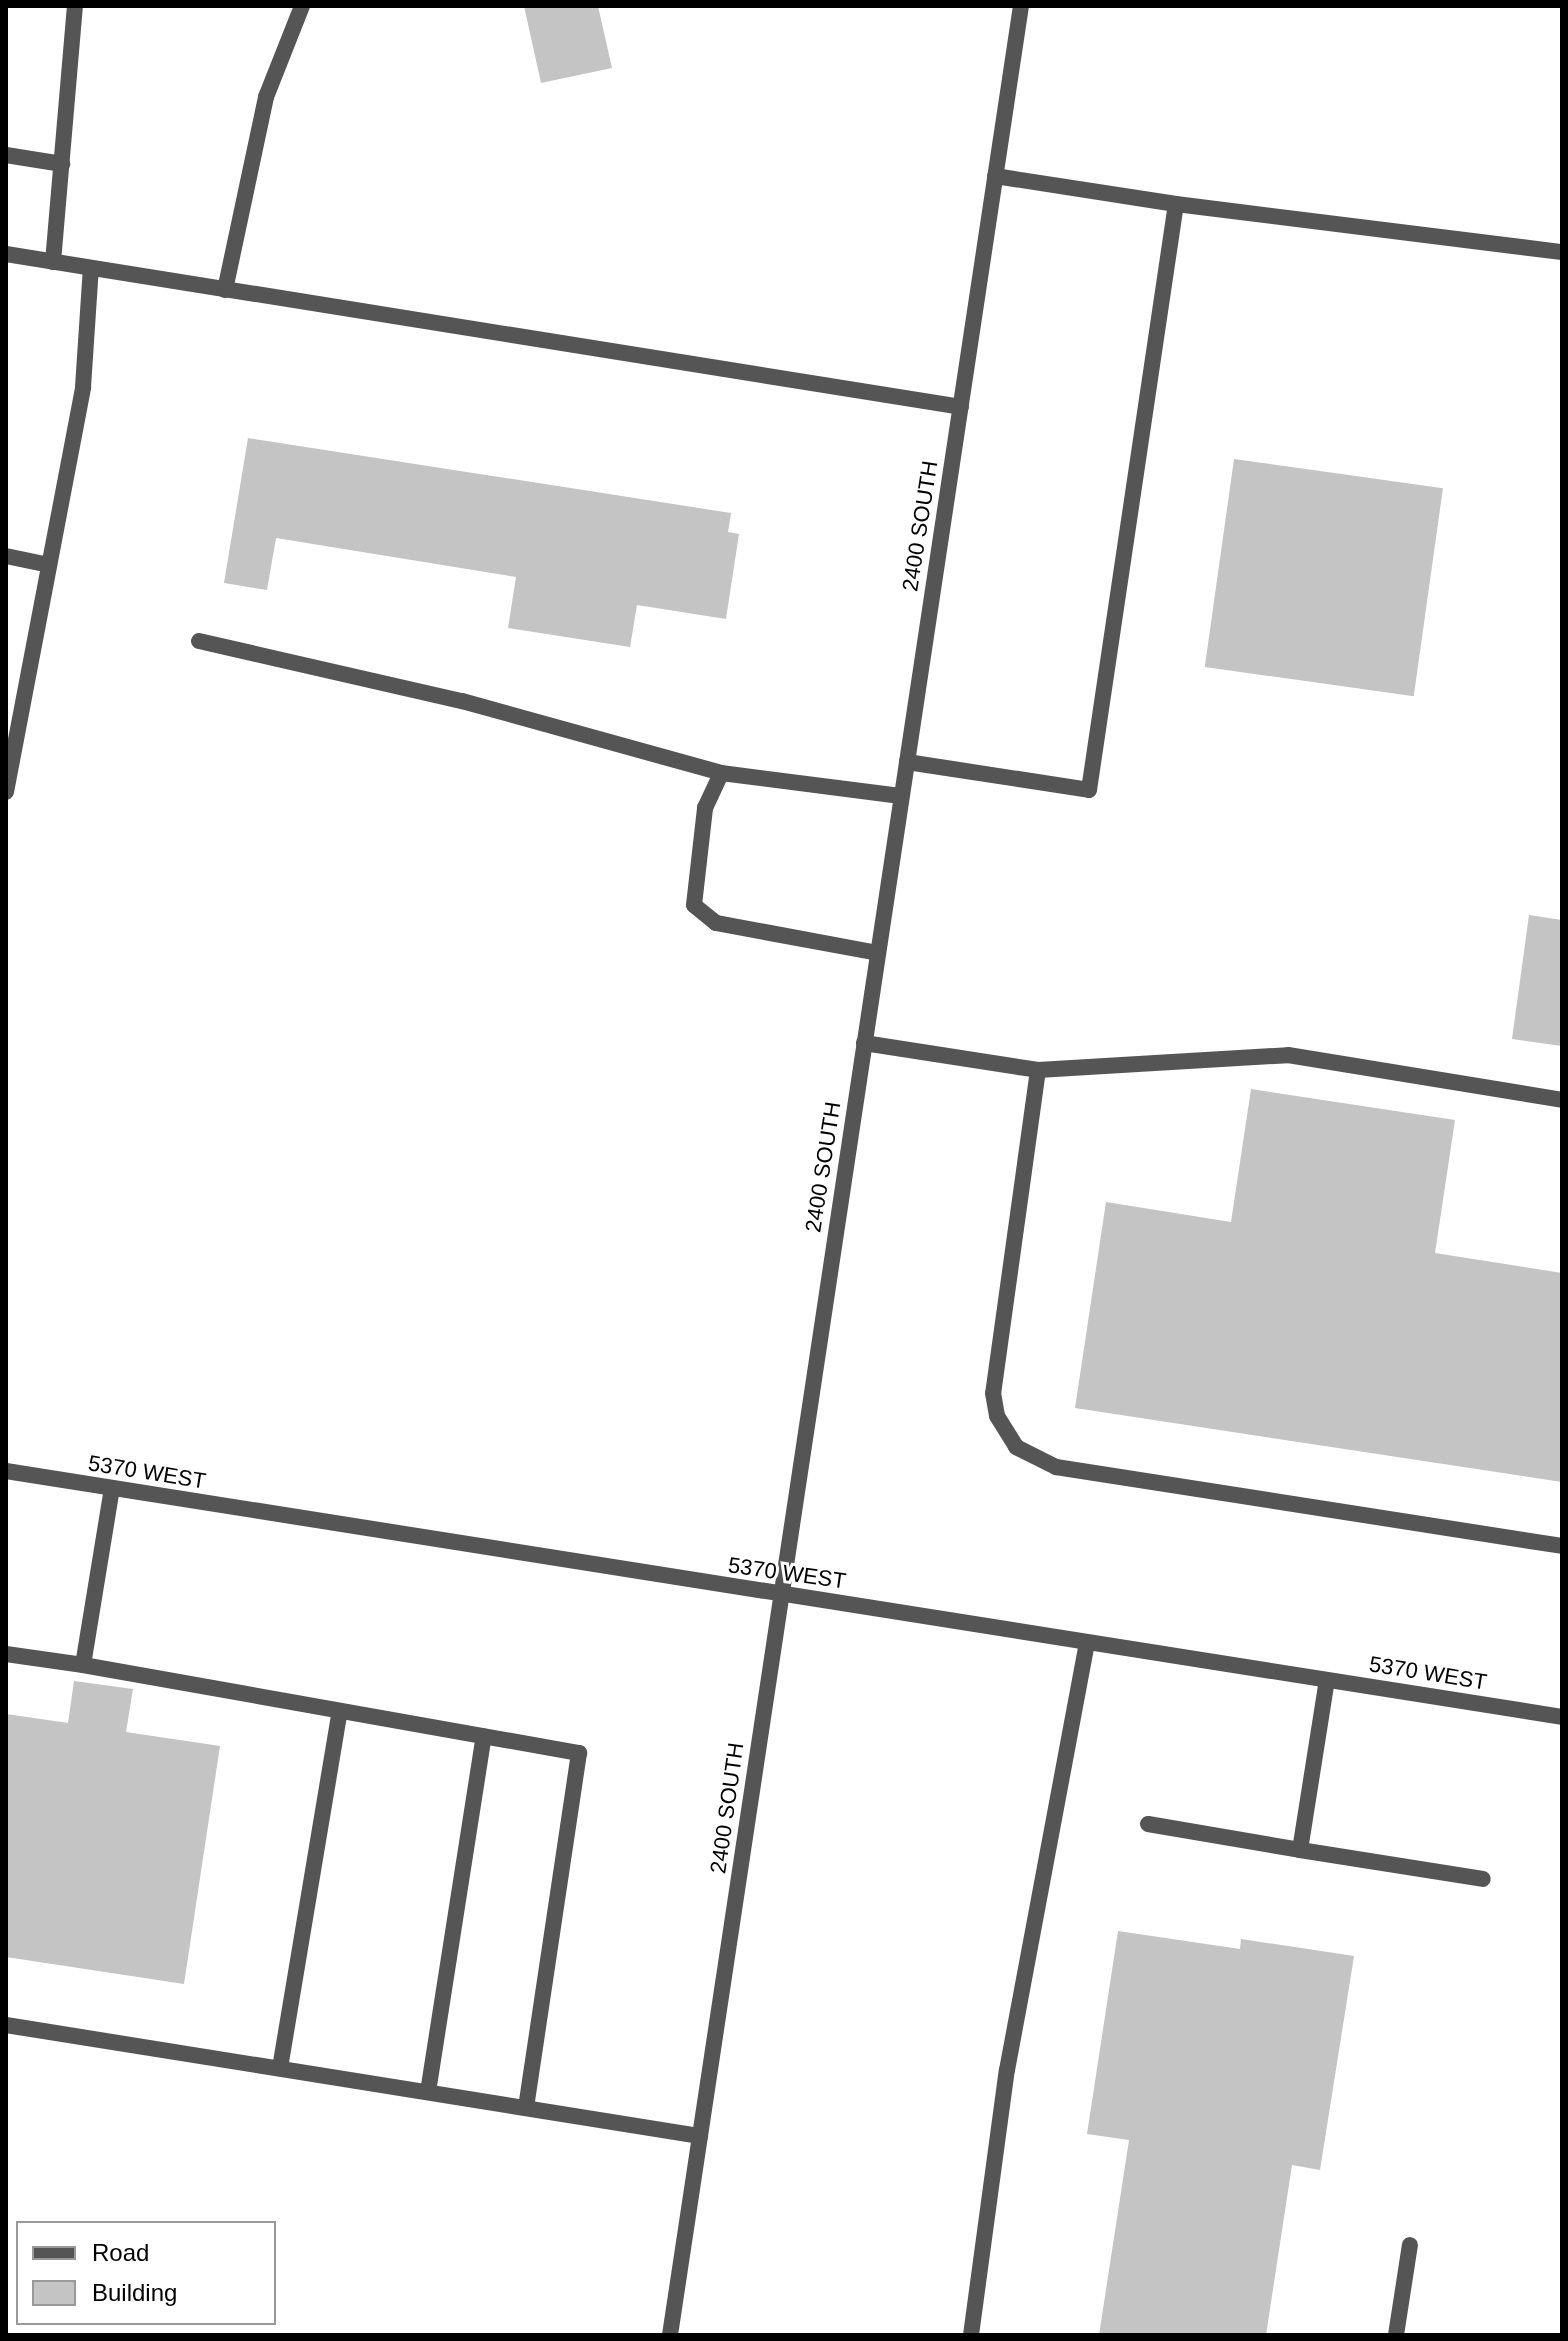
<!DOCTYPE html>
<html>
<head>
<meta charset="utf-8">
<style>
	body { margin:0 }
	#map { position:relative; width:1568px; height:2341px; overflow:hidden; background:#fff; font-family:Arial,sans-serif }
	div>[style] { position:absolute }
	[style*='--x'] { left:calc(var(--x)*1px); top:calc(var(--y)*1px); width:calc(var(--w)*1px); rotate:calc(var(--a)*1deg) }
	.building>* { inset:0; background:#c4c4c4; transform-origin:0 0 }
	.service>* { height:16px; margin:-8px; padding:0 8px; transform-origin:8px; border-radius:8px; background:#555 }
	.tertiary>* { height:16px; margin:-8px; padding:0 8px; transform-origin:8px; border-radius:8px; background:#555 }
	span { translate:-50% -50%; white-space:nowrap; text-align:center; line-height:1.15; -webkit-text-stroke:6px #fff; paint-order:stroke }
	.street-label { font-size:22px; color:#000 }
	.frame { position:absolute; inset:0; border:8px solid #000; pointer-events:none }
	.legend { position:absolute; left:16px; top:2221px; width:260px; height:104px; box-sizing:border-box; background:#fff; border:2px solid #999; margin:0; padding:10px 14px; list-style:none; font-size:24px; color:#000 }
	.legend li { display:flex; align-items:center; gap:16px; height:40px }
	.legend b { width:40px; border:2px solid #999 }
</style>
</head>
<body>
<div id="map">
	<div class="building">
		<div style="clip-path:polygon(524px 6px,598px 6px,612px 68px,541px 83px)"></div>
		<div style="clip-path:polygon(248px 438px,731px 513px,728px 532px,739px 534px,726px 619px,637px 605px,630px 647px,508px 628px,516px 577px,276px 538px,267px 590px,224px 583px)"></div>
		<div style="left:1234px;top:459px;width:211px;height:210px;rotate:8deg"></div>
		<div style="clip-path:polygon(1529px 915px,1562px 920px,1562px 1046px,1512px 1039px)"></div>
		<div style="clip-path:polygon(1251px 1089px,1455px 1120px,1435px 1253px,1562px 1273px,1562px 1482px,1075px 1408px,1106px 1202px,1231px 1222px)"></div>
		<div style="clip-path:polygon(74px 1681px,133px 1689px,126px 1732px,220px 1746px,184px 1984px,6px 1957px,6px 1714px,68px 1723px)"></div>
		<div style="clip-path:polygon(1118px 1931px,1240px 1949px,1241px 1939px,1354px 1956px,1320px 2170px,1292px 2165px,1266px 2335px,1099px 2335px,1129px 2140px,1087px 2134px)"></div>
	</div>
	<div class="service">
		<div style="--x:6;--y:155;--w:57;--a:9.1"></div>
		<div style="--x:1176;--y:204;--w:389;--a:7.1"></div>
		<div style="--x:6;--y:254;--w:967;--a:9.1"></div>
		<div style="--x:53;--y:262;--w:257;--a:-85.1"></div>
		<div style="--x:225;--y:290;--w:197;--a:-78"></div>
		<div style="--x:266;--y:97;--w:98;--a:-68.4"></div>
		<div style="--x:6;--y:556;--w:44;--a:11.8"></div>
		<div style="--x:199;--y:641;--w:270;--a:12.9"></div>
		<div style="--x:462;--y:701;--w:269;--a:15.5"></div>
		<div style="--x:907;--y:762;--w:184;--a:8.7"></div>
		<div style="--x:1089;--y:790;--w:592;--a:-81.56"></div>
		<div style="--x:1176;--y:204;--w:183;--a:-171.2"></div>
		<div style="--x:6;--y:792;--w:412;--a:-79.2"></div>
		<div style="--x:83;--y:387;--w:119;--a:-86.2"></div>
		<div style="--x:878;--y:953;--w:165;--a:-169.5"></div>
		<div style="--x:716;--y:923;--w:28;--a:-141"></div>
		<div style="--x:694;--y:905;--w:98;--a:-83.5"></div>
		<div style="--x:705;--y:808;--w:38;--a:-65"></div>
		<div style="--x:721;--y:773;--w:181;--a:7.3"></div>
		<div style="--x:864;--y:1043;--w:176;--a:8.8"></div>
		<div style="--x:1038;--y:1070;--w:326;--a:97.9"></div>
		<div style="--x:993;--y:1393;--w:23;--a:80"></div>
		<div style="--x:997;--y:1416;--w:36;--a:58"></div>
		<div style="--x:1016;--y:1447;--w:45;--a:26.6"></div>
		<div style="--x:1056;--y:1467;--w:512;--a:8.87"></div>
		<div style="--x:1038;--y:1070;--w:250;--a:-3.4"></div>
		<div style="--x:1288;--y:1055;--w:278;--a:9.3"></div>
		<div style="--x:112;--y:1488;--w:179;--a:99.3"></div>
		<div style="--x:83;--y:1665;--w:504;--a:10.06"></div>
		<div style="--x:579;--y:1753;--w:359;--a:98.5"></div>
		<div style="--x:6;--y:1654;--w:78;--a:8.1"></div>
		<div style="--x:1148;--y:1824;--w:154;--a:9.7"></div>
		<div style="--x:1300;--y:1850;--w:172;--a:-81"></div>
		<div style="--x:1300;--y:1850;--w:185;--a:9"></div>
		<div style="--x:6;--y:2025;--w:703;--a:9.09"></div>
		<div style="--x:280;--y:2068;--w:362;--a:-80.5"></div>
		<div style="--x:428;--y:2092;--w:360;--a:-81.1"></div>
		<div style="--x:971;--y:2335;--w:267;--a:-82.3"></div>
		<div style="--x:1007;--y:2070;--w:435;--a:-79.4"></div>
		<div style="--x:1396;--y:2335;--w:91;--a:-81.2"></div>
	</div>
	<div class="tertiary">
		<div style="--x:6;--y:1471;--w:1575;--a:8.98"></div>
		<div style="--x:670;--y:2335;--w:2355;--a:-81.43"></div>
	</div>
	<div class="street-label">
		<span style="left:920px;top:526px;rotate:-81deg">2400 SOUTH</span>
		<span style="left:823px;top:1167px;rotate:-81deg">2400 SOUTH</span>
		<span style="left:147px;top:1472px;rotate:9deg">5370 WEST</span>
		<span style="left:787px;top:1573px;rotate:8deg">5370 WEST</span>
		<span style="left:1428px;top:1673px;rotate:9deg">5370 WEST</span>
		<span style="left:727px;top:1808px;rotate:-82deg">2400 SOUTH</span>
	</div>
	<div class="frame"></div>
	<ul class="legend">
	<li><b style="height:10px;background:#555"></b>Road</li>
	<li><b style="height:22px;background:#c4c4c4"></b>Building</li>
	</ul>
</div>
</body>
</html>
